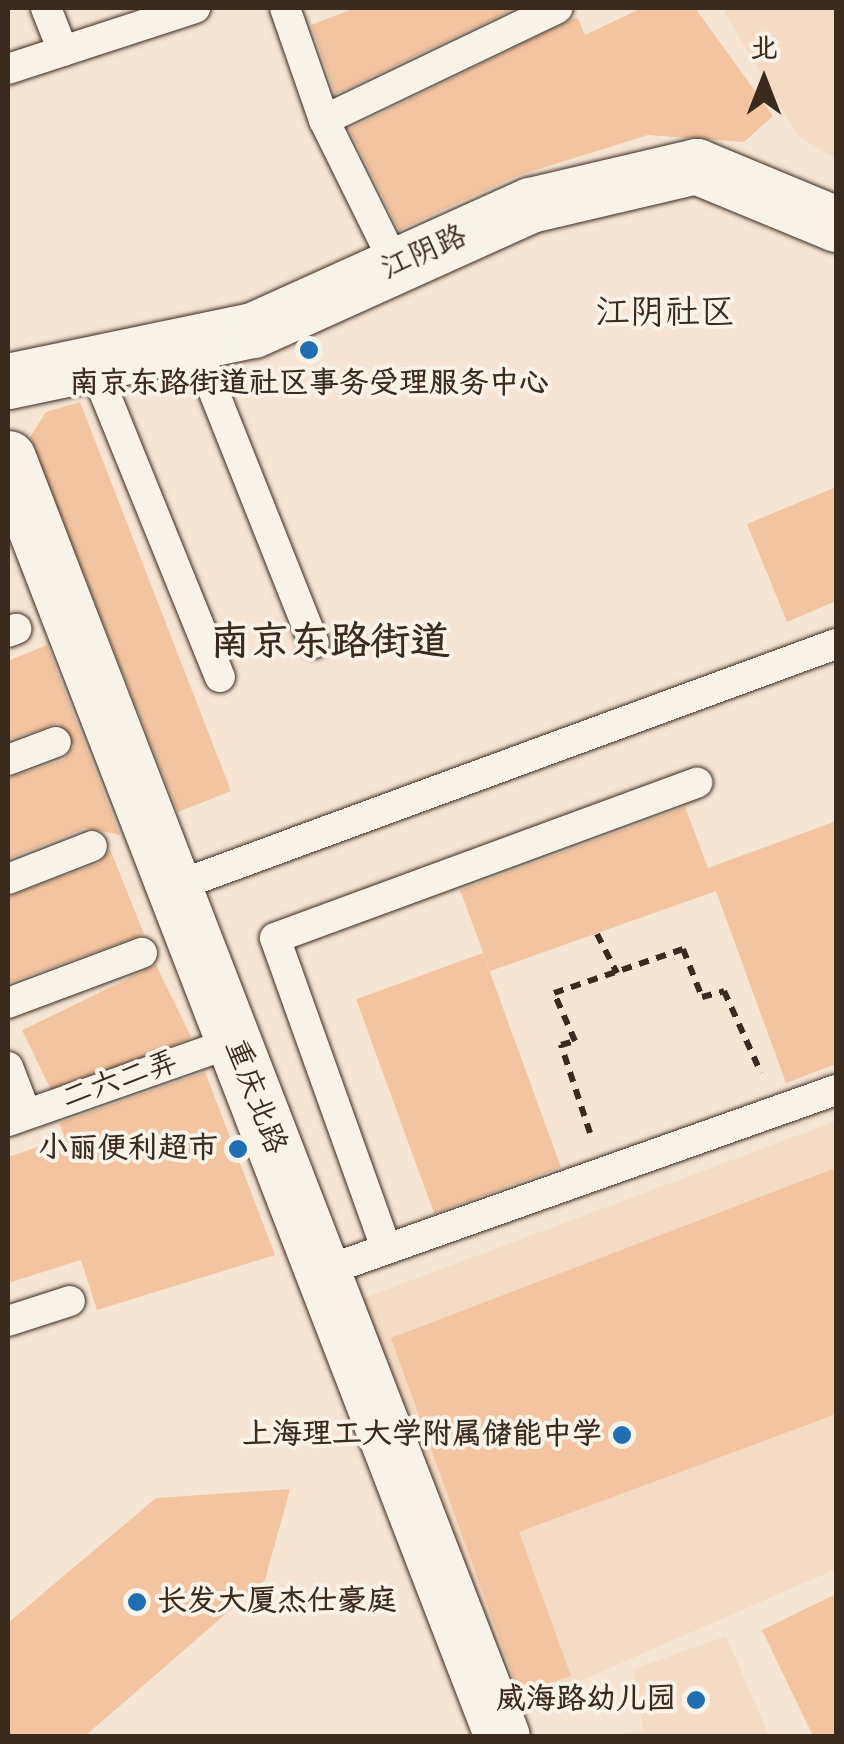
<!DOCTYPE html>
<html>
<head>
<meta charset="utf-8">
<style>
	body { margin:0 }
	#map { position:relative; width:844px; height:1744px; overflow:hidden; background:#f6e5d3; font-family:Mynerve,"LXGW WenKai TC",sans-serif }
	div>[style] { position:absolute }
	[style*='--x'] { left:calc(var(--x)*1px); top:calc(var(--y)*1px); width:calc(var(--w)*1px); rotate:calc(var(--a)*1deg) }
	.built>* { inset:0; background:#f5dbc4 }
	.building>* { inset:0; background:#f2c4a1; transform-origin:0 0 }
	.path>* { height:6px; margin-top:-3px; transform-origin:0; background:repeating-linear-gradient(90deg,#3b2a1e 0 10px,transparent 0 18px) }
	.roads { filter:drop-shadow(0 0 2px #3b2a1e) drop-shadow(0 0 2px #3b2a1e) }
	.lane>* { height:30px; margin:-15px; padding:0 15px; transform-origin:15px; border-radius:15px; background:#f7f3e8 }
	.street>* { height:55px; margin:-27.5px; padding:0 27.5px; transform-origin:27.5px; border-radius:27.5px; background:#f7f3e8 }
	.dots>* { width:28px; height:28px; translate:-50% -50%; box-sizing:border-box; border:5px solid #f7f3e8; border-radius:50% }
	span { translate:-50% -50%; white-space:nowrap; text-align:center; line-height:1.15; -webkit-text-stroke:8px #f7f3e8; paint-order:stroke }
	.street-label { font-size:30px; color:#3b2a1e }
	.poi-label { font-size:30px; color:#3b2a1e; font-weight:700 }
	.right { translate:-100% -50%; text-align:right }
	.left { translate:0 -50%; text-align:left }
	.quarter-label { font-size:35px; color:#3b2a1e }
	.district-label { font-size:40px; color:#3b2a1e; font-weight:700 }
	.frame { position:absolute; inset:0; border:10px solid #3b2a1e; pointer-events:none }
	.north { position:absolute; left:714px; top:30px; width:100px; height:100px; -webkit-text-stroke:8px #f7f3e8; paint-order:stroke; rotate:0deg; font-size:28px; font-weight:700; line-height:40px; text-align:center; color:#3b2a1e }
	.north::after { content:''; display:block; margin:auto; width:35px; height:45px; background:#3b2a1e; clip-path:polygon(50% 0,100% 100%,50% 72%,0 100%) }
</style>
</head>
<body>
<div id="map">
	<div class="built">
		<div style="clip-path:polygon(722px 8px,836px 8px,836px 159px,798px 136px)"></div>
		<div style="clip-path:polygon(836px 1121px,836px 1569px,516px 1709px,353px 1302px)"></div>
		<div style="clip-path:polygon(726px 1636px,769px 1736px,613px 1736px,643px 1730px,633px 1669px)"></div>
	</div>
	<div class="building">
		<div style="clip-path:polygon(355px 8px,516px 8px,335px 94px,311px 25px)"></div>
		<div style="clip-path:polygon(642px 8px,695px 8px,773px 116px,744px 142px,648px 135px,517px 176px,399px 230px,349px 129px,577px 17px,585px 35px)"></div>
		<div style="clip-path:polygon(80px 402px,231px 791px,178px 812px,30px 437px,46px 412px)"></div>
		<div style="clip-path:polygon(836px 487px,836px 601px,787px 622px,747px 524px)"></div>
		<div style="clip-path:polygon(47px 645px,120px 835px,86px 828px,8px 859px,8px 778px,63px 760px,74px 746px,58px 723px,8px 740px,8px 661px)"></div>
		<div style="clip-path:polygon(685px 807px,708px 868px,836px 821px,836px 1064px,786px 1083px,716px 891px,490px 971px,460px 890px)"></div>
		<div style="clip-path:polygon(110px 849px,144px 934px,8px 983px,8px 897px,99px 863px)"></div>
		<div style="left:483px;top:953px;width:228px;height:135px;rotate:70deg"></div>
		<div style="left:156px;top:965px;width:80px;height:149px;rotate:64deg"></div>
		<div style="clip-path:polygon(205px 1072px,275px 1255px,97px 1310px,81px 1260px,8px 1283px,8px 1157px,65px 1138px,59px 1123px)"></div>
		<div style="clip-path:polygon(836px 1168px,836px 1414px,519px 1532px,571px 1676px,519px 1693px,391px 1338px)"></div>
		<div style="clip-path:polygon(290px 1489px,265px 1580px,85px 1736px,8px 1736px,8px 1623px,156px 1498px)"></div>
		<div style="clip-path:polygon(836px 1594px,836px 1736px,813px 1736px,762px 1630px)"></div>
	</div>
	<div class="path">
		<div style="--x:597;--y:934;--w:44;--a:62.9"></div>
		<div style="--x:590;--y:1133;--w:93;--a:-108.2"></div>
		<div style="--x:561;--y:1045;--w:15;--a:-16"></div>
		<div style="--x:575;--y:1041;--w:52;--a:-113.6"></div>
		<div style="--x:554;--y:993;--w:136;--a:-18.8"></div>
		<div style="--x:683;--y:949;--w:52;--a:68.4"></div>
		<div style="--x:702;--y:997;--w:23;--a:-15"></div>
		<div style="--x:724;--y:991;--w:90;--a:65.7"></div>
	</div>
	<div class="roads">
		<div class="lane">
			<div style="--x:285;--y:8;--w:119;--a:70.8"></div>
			<div style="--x:324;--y:120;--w:163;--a:63.7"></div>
			<div style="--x:63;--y:51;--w:139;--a:-18"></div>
			<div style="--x:8;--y:69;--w:58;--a:-18.1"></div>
			<div style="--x:63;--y:51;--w:46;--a:-111.6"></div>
			<div style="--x:324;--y:120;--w:259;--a:-25.6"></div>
			<div style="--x:194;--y:342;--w:324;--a:68.3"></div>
			<div style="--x:92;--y:362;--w:340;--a:67.9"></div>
			<div style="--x:8;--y:632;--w:9;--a:-21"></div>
			<div style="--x:8;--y:760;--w:51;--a:-20.6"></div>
			<div style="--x:8;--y:879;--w:90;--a:-21.4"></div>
			<div style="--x:174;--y:887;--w:705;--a:-20.16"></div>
			<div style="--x:8;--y:1003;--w:143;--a:-20.5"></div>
			<div style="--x:8;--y:1067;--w:50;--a:69"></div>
			<div style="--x:8;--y:1121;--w:238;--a:-19.3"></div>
			<div style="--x:386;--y:1248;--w:329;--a:-109.7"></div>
			<div style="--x:275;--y:938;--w:450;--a:-20.2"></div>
			<div style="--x:322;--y:1272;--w:545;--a:-19.5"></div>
			<div style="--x:8;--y:1321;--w:65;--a:-17.9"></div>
		</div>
		<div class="street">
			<div style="--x:8;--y:381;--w:250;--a:-11.8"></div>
			<div style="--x:253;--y:330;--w:304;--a:-24.3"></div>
			<div style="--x:530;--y:205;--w:171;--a:-13.2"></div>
			<div style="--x:696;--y:166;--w:152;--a:22.5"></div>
			<div style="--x:8;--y:458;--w:1370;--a:68.87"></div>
		</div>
	</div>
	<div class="dots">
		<div style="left:309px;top:350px;background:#1f6fb2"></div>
		<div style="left:238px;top:1149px;background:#1f6fb2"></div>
		<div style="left:622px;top:1435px;background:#1f6fb2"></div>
		<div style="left:137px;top:1602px;background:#1f6fb2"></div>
		<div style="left:696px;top:1700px;background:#1f6fb2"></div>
	</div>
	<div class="street-label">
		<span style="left:424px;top:253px;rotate:-24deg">江阴路</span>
		<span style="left:120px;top:1081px;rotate:-19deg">二六二弄</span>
		<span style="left:255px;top:1097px;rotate:69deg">重庆北路</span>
	</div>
	<div class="poi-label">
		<span style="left:309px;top:384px">南京东路街道社区事务受理服务中心</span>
		<span class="right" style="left:218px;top:1149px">小丽便利超市</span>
		<span class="right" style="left:602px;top:1435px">上海理工大学附属储能中学</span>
		<span class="left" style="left:157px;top:1602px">长发大厦杰仕豪庭</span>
		<span class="right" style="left:676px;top:1700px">威海路幼儿园</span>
	</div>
	<div class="quarter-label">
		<span style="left:665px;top:313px">江阴社区</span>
	</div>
	<div class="district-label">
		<span style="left:330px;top:643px">南京东路街道</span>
	</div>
	<div class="frame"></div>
	<div class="north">北</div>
</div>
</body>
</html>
